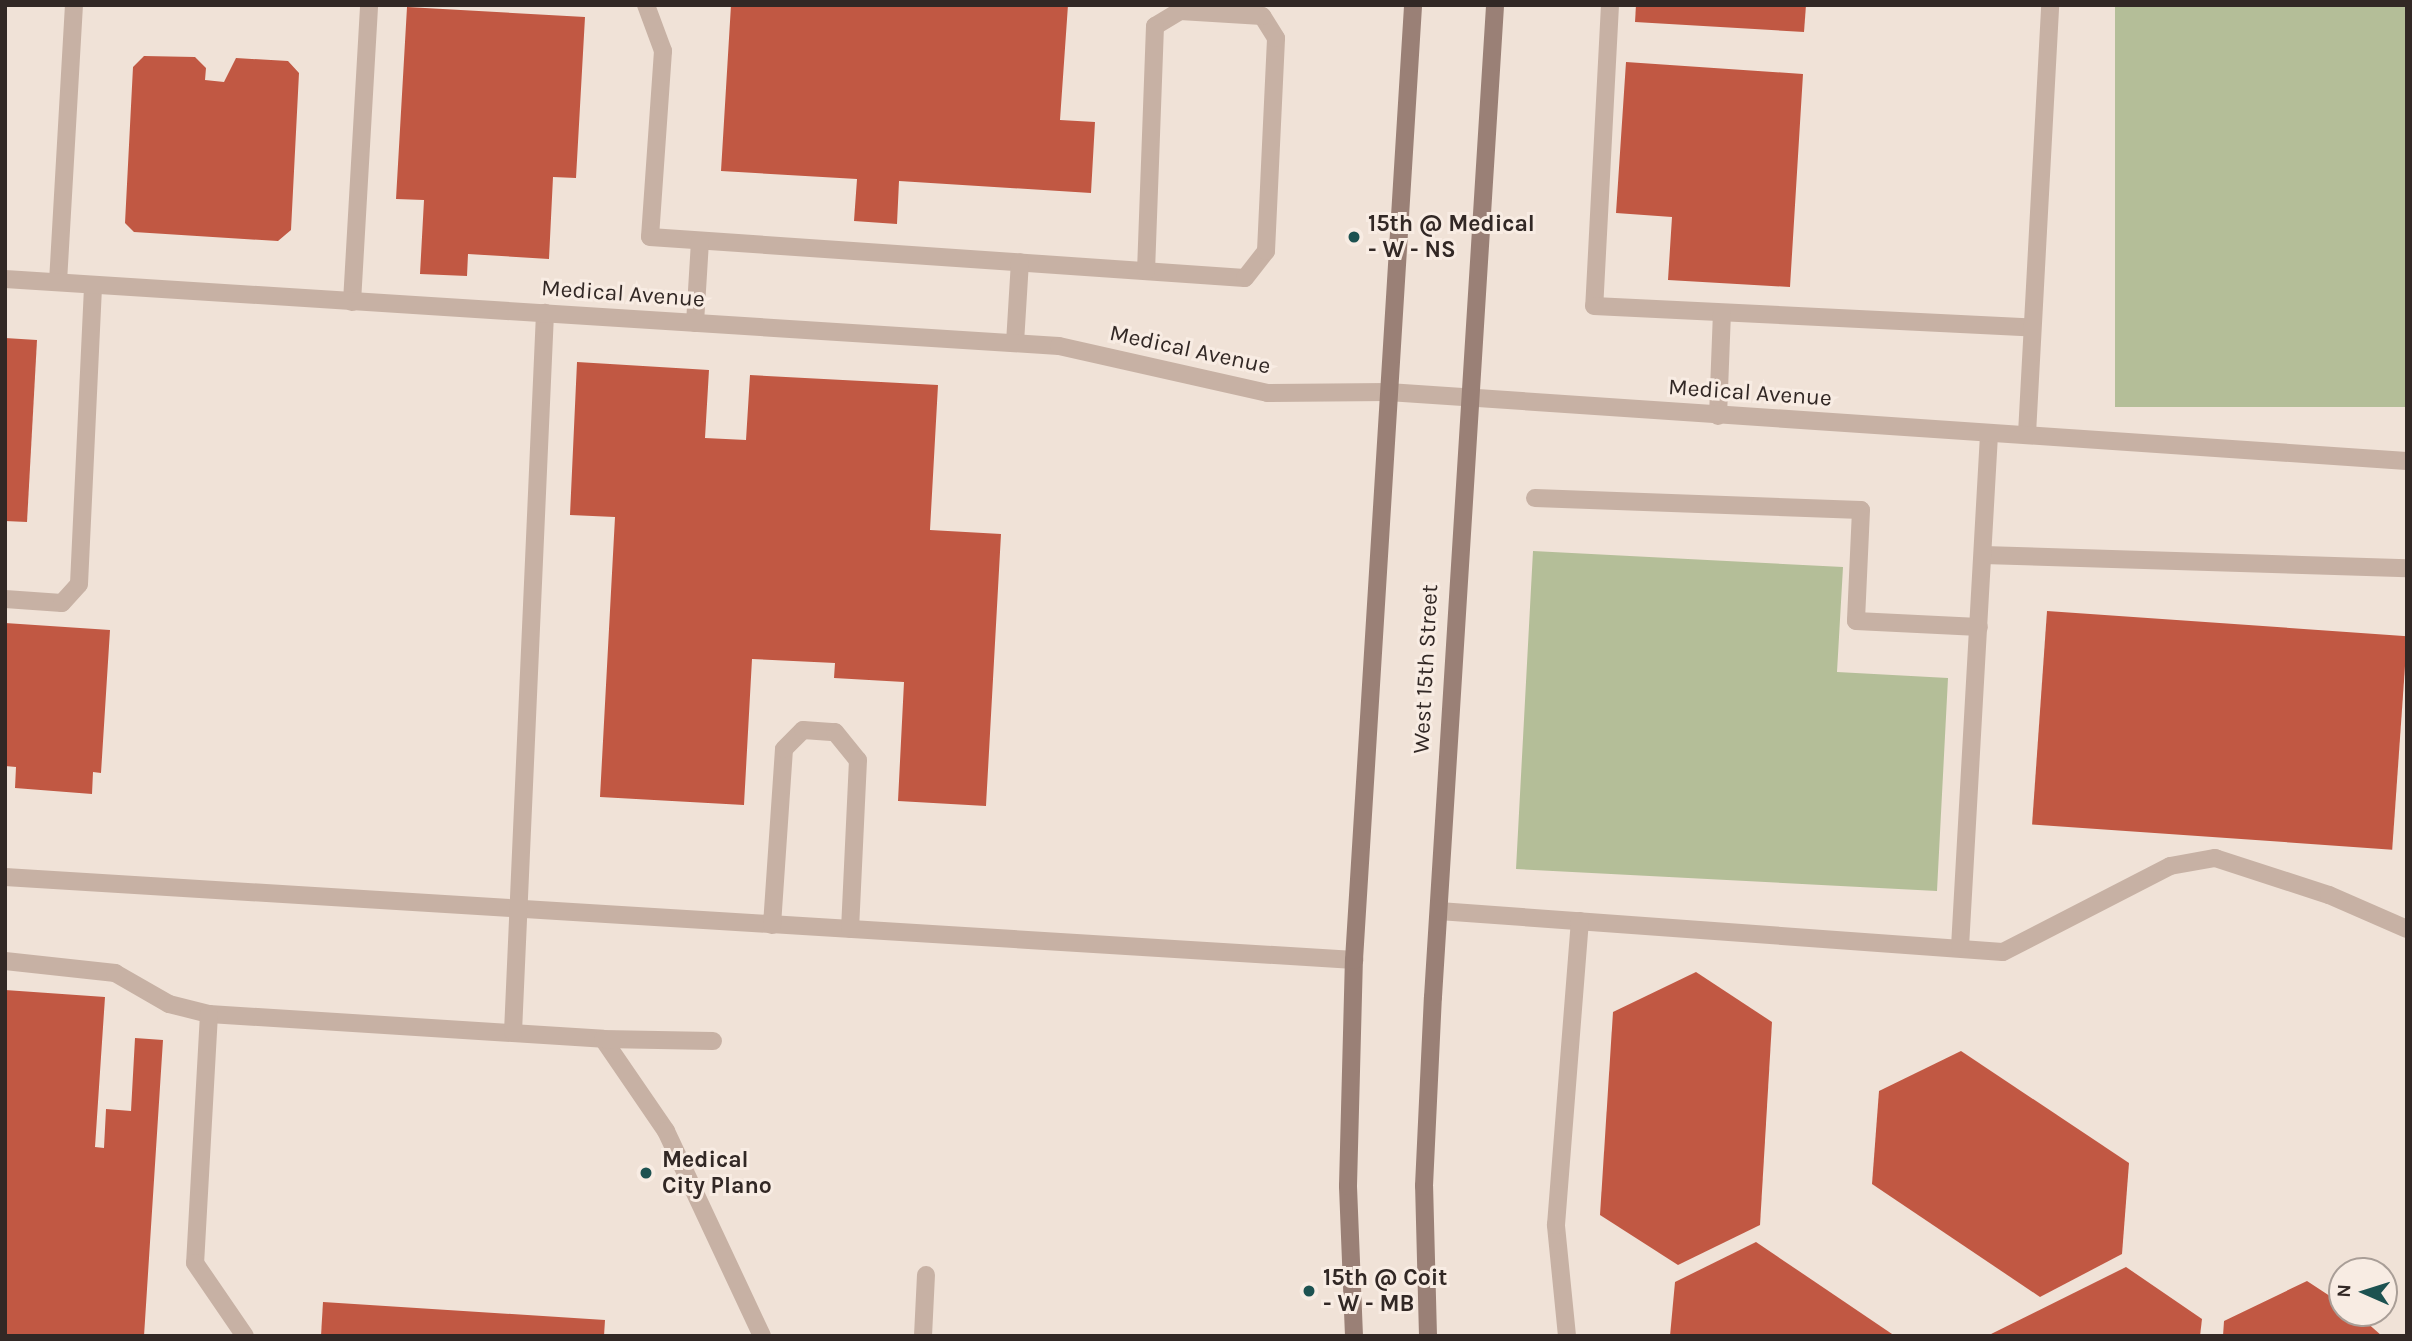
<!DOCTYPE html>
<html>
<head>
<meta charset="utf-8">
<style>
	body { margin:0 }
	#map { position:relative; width:2412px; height:1341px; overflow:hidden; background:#f0e2d7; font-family:Karla,sans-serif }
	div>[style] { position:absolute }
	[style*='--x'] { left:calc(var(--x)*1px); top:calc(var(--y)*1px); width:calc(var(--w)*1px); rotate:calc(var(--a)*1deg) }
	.green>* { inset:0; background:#b4be98; transform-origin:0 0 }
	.building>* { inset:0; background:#c15843; transform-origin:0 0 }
	.service>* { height:18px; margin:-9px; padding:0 9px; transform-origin:9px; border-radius:9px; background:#c7b1a4 }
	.minor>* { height:18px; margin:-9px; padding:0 9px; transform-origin:9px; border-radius:9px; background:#c7b1a4 }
	.secondary>* { height:18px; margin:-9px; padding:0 9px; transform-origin:9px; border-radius:9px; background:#9a8076 }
	.dots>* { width:19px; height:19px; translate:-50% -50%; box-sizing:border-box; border:4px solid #f8ece3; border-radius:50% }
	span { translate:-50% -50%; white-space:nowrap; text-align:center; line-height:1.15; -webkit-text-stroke:6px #f8ece3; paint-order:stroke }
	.poi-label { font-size:23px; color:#322825; font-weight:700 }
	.left { translate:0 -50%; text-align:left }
	.street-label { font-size:23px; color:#322825 }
	.frame { position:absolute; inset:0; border:7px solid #322825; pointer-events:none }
	.north { position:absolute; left:2328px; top:1257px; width:70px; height:70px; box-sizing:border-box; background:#f8ece3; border:2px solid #a99e97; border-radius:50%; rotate:273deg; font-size:19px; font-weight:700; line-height:28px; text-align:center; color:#322825 }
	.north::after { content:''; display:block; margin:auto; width:24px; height:32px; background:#1d5251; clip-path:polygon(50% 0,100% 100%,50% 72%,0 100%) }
</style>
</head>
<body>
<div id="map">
	<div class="green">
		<div style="left:2115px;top:5px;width:292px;height:402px"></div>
		<div style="clip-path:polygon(1533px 551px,1843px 567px,1837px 672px,1948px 678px,1937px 891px,1516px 869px)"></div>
	</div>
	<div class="building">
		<div style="clip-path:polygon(731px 5px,1068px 5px,1060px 120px,1095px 122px,1091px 193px,899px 181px,897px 224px,854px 221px,857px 179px,721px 171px)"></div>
		<div style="clip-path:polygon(1636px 5px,1806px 5px,1804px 32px,1635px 22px)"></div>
		<div style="clip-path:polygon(407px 7px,585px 17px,576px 178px,553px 177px,549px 259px,468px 254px,467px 276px,420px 274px,424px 200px,396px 199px)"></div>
		<div style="clip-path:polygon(144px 56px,195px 57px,206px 68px,205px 80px,224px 82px,236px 58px,288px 61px,299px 73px,291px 230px,278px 241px,134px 232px,125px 223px,133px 67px)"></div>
		<div style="clip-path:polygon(1626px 62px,1803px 74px,1790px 287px,1668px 280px,1672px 217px,1616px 213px)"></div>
		<div style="clip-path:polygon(5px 338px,37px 340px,27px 522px,5px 521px)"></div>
		<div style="clip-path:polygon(577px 362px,709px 370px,705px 438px,746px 440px,750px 375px,938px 385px,930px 530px,1001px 534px,986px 806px,898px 801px,904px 682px,834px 678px,835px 663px,752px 659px,744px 805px,600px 797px,615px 517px,570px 515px)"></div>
		<div style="left:2047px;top:611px;width:361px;height:214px;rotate:4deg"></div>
		<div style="clip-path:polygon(5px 623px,110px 630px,101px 773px,93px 772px,92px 794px,15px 788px,16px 767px,5px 766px)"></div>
		<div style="clip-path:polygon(1696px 972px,1772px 1022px,1760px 1225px,1678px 1265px,1600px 1215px,1613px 1012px)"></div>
		<div style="clip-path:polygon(5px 990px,105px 997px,95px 1147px,104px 1148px,106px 1109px,131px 1111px,135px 1038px,163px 1040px,144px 1336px,5px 1336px)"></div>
		<div style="clip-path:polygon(1961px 1051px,2129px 1163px,2122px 1254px,2040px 1297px,1872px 1184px,1879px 1091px)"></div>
		<div style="clip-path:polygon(1756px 1242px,1895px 1336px,1670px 1336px,1675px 1282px)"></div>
		<div style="clip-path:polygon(2126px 1267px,2202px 1319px,2200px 1336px,1987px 1336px)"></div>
		<div style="clip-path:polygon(2307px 1281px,2342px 1304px,2342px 1313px,2356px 1313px,2382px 1336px,2223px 1336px,2224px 1321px)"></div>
		<div style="clip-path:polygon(323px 1302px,605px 1320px,604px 1336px,321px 1336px)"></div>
	</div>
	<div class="service">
		<div style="--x:646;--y:5;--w:49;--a:69.7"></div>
		<div style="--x:663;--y:51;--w:186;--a:94"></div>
		<div style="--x:650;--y:237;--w:596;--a:3.94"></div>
		<div style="--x:1245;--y:278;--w:34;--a:-52"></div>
		<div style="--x:1266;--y:251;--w:213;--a:-87.3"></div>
		<div style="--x:1276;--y:38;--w:26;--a:-122"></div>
		<div style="--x:1262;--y:16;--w:82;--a:-176.5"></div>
		<div style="--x:1180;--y:11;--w:29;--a:149"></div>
		<div style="--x:1155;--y:26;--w:245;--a:92.1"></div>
		<div style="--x:1610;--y:5;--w:301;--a:93"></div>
		<div style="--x:1594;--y:306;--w:438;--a:2.8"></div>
		<div style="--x:58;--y:282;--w:277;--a:-86.7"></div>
		<div style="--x:352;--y:302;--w:297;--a:-86.7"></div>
		<div style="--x:695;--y:323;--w:82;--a:-86.5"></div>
		<div style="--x:1015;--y:343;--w:81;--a:-86.5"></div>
		<div style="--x:1718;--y:416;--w:103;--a:-87.8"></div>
		<div style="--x:2027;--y:434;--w:430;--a:-86.9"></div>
		<div style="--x:1535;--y:498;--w:326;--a:2.1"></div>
		<div style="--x:1861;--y:510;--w:111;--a:92.6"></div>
		<div style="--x:1856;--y:621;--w:123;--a:2.8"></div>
		<div style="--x:1983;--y:555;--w:424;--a:1.8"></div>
		<div style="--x:5;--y:599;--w:57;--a:4"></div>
		<div style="--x:62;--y:603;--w:25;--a:-48"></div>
		<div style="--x:79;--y:584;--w:299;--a:-87.3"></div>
		<div style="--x:5;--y:877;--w:1352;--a:3.52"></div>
		<div style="--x:1439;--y:911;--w:565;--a:4.16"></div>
		<div style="--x:2003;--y:952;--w:188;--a:-27.2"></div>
		<div style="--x:2170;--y:866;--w:46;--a:-10.1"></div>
		<div style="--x:2215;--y:858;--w:120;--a:18"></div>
		<div style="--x:2329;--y:895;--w:85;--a:23.6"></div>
		<div style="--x:772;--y:925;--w:176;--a:-86.1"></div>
		<div style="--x:784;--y:749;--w:27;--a:-45"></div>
		<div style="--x:803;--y:730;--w:32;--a:4"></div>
		<div style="--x:835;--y:732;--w:36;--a:51"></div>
		<div style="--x:858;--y:760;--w:169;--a:92.7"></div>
		<div style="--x:1960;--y:947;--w:514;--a:-86.76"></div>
		<div style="--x:5;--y:961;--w:111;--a:6.2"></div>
		<div style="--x:115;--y:973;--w:62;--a:29.9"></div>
		<div style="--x:169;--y:1004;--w:41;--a:14"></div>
		<div style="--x:209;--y:1014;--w:395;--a:3.6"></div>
		<div style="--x:603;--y:1039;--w:112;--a:55.6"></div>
		<div style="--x:666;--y:1131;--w:226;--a:64.9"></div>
		<div style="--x:209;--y:1014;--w:249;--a:93.2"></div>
		<div style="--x:195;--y:1263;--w:88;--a:55.6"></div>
		<div style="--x:513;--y:1032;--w:720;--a:-87.45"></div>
		<div style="--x:603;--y:1039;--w:110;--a:1"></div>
		<div style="--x:923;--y:1336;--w:61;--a:-87.2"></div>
		<div style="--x:1567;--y:1336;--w:112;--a:-95.7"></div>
		<div style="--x:1556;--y:1225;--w:305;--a:-85.5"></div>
	</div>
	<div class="minor">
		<div style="--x:5;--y:279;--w:1056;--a:3.64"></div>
		<div style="--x:1059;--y:346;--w:214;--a:12.7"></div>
		<div style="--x:1268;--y:393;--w:120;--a:-0.5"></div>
		<div style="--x:1388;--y:392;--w:1021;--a:3.87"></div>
	</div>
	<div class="secondary">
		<div style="--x:1354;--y:1336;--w:150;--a:-92.3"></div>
		<div style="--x:1348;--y:1186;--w:226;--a:-88.5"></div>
		<div style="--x:1354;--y:960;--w:957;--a:-86.46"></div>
		<div style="--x:1428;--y:1336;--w:150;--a:-91.5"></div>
		<div style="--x:1424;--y:1186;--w:189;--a:-87.3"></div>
		<div style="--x:1433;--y:997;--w:994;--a:-86.42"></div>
	</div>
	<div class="dots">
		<div style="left:1354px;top:237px;background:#1d5251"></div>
		<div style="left:646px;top:1173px;background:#1d5251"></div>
		<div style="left:1309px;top:1291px;background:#1d5251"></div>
	</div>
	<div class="poi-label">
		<span class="left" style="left:1368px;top:237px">15th @ Medical<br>- W - NS</span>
		<span class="left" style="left:662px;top:1173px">Medical<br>City Plano</span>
		<span class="left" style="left:1323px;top:1291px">15th @ Coit<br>- W - MB</span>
	</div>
	<div class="street-label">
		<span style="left:623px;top:294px;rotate:4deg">Medical Avenue</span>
		<span style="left:1190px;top:350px;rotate:12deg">Medical Avenue</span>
		<span style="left:1750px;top:393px;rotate:4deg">Medical Avenue</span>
		<span style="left:1426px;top:669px;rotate:-87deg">West 15th Street</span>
	</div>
	<div class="frame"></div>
	<div class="north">N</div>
</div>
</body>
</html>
